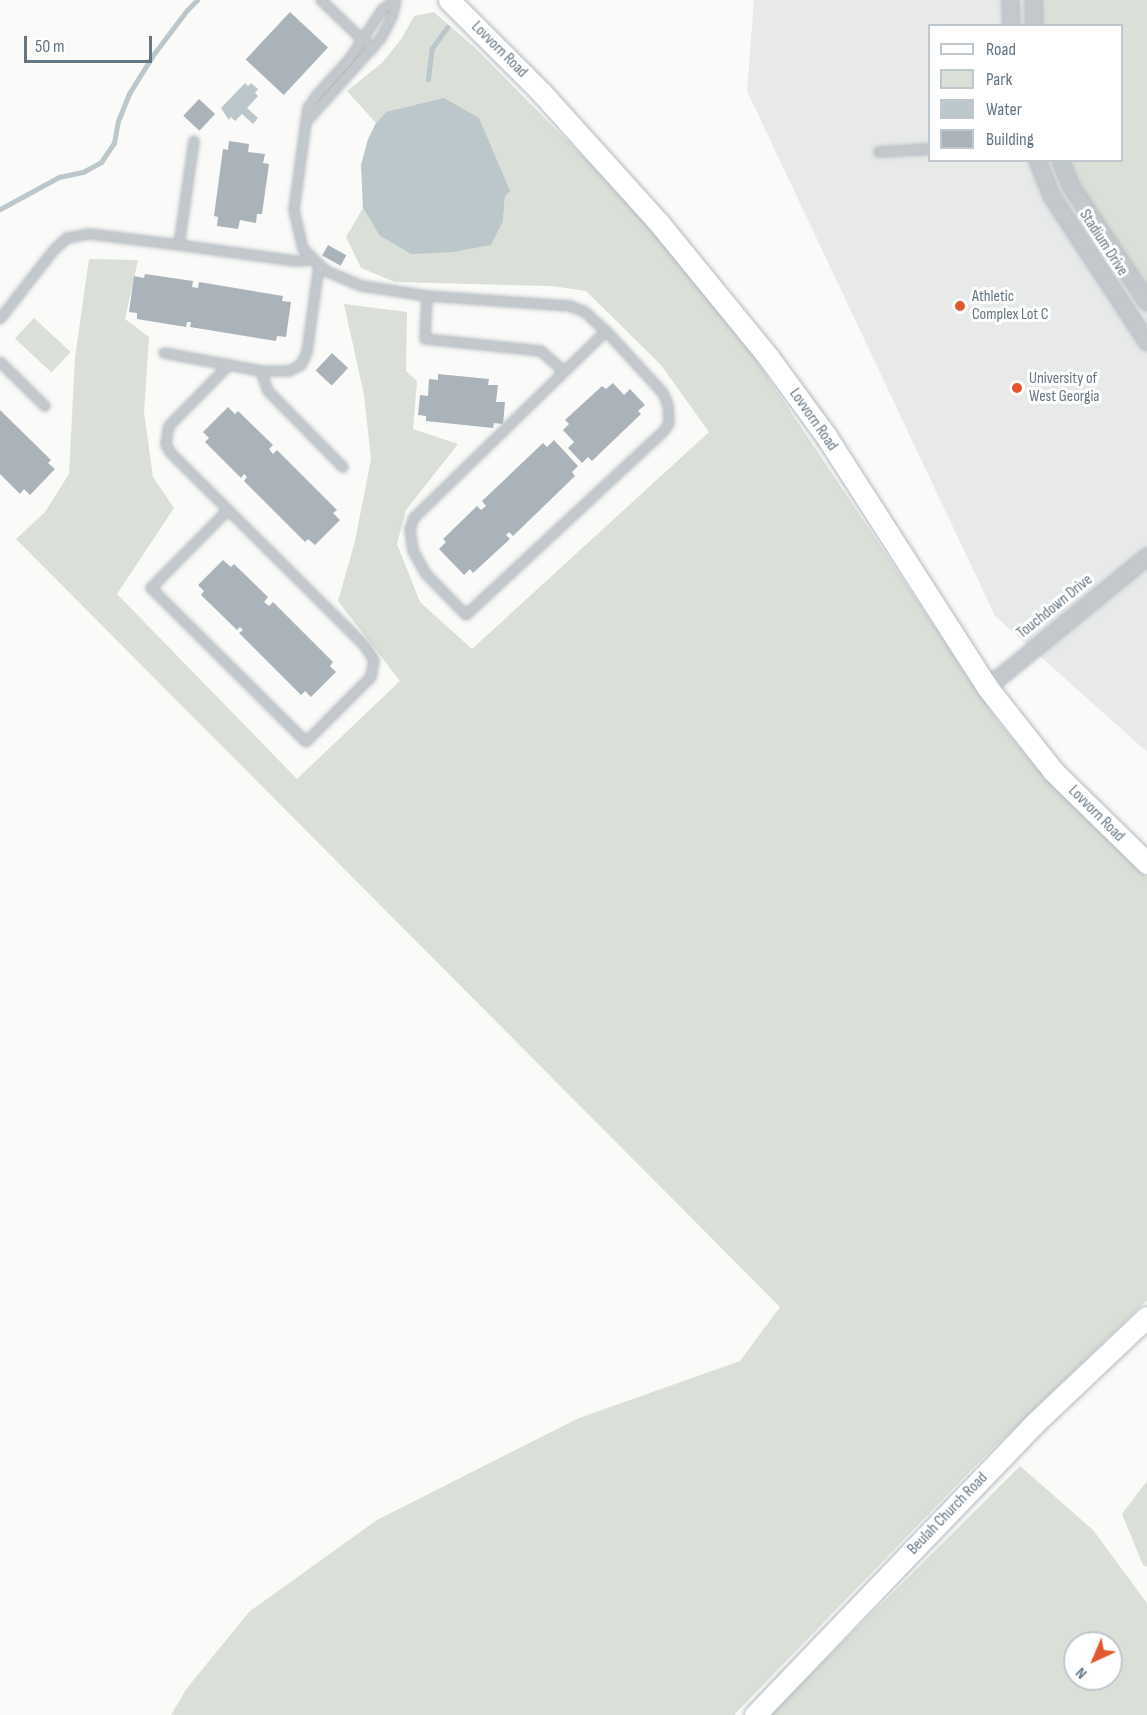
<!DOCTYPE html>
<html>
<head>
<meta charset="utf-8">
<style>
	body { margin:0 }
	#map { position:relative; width:1147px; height:1715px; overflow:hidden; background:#fafaf8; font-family:"Sofia Sans Condensed",sans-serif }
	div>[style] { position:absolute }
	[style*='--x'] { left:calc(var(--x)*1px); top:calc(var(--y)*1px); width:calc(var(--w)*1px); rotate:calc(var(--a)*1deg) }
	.built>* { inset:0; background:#e8e9e9 }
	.green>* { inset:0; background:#dadfd7; transform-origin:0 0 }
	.water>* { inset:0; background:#bbc7cb }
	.stream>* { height:5px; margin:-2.5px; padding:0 2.5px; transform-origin:2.5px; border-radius:2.5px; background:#bbc7cb }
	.building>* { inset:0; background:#aab3b9; transform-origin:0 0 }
	.roads { filter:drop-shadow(0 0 2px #b3babf) drop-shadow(0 0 2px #b3babf) }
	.lane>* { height:8px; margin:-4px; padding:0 4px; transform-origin:4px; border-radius:4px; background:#c3c8cc }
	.street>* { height:15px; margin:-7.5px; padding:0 7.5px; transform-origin:7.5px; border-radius:7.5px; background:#c3c8cc }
	.secondary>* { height:21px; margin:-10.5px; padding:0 10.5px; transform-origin:10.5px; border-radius:10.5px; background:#fff }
	.dots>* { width:16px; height:16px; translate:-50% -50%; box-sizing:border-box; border:3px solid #fff; border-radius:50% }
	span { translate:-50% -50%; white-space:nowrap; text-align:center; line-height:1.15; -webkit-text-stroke:6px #fff; paint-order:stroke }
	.street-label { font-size:16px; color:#657683 }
	.poi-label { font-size:16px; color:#657683 }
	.left { translate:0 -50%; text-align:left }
	.legend { position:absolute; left:928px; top:24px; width:195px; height:138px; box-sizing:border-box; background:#fff; border:2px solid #c1c8cd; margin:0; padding:8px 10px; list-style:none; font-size:18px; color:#657683 }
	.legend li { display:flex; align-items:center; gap:12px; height:30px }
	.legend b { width:30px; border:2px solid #c1c8cd }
	.north { position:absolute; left:1063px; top:1631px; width:60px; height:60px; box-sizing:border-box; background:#fff; border:2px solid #c1c8cd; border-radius:50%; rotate:224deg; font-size:16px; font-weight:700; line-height:24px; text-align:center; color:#657683 }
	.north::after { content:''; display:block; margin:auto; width:21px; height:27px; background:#e4572e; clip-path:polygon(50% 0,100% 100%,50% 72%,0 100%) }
	.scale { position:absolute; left:24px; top:36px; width:128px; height:27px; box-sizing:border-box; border:3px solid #657683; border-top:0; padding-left:8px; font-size:18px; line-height:21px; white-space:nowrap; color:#657683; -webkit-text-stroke:4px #fff; paint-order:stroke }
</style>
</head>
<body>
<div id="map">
	<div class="built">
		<div style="clip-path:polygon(evenodd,754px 0,1147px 0,1147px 752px,995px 616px,747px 91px,754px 0,930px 26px,1122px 26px,1122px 160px,930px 160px,930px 26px)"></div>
	</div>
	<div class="green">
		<div style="clip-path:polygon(1036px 0,1147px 0,1147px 295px,1086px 204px,1066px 161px,1122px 160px,1122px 26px,1037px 25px)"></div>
		<div style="clip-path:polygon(434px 12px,475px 48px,630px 204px,728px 318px,999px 723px,1046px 779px,1147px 878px,1147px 1300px,977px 1464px,734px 1715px,171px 1715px,187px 1688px,250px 1611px,377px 1520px,579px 1418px,740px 1361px,780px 1307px,16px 539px,45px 512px,69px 474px,75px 358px,89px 259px,138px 260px,125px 319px,149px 337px,144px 412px,153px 477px,174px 508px,117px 594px,297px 779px,400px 681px,338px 601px,355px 541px,371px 459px,364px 395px,344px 304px,407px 312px,406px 371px,417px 381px,413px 429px,458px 444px,406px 510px,397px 544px,420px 602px,472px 649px,709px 432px,661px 365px,586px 291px,552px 286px,395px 282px,361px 268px,346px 237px,363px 208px,379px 235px,503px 221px,505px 196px,386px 112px,376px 123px,347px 91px,383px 62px,402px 38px,414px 16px)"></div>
		<div style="left:34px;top:318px;width:50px;height:28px;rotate:43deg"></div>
		<div style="clip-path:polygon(evenodd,1020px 1466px,1093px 1530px,1147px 1603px,1147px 1715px,770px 1715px,1020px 1466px,1075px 1643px,1111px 1643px,1111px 1679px,1075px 1679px,1075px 1643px)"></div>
		<div style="clip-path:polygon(1147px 1481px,1147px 1567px,1143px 1565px,1122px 1514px)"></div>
	</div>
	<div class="water">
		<div style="clip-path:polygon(245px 83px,248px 86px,251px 83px,258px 89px,255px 93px,258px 96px,247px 108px,258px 118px,253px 124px,242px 114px,235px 121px,231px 117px,229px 120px,221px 108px)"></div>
		<div style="clip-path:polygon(444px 98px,479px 118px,510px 191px,505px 196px,503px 221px,491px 245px,453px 252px,411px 254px,379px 235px,363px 208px,361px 165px,368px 139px,376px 123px,386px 112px)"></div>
	</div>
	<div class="stream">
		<div style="--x:428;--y:79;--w:31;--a:-83"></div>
		<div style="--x:432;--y:48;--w:26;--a:-54"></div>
		<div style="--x:0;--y:209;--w:67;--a:-28.5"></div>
		<div style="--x:59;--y:177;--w:25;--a:-12"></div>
		<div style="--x:83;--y:172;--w:21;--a:-29"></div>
		<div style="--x:101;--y:162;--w:23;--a:-56"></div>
		<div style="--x:114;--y:143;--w:22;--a:-80"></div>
		<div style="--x:118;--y:121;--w:31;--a:-68"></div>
		<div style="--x:130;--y:92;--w:44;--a:-58.1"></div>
		<div style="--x:153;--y:55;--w:56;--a:-52.9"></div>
		<div style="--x:187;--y:10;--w:14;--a:-45"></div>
	</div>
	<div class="building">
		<div style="left:290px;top:12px;width:52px;height:65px;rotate:43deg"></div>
		<div style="left:199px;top:99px;width:22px;height:23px;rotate:43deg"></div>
		<div style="clip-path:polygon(229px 141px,249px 144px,248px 152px,265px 154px,263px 163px,269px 164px,262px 214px,257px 214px,256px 223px,240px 220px,238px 229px,217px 226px,218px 217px,214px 216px,223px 149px,228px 150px)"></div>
		<div style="left:328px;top:245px;width:21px;height:12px;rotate:29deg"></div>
		<div style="clip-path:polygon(145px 274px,193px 281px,192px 287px,198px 288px,199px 282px,283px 296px,282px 301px,291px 302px,286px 337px,277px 336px,276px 341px,190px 327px,191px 322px,187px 322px,186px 327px,137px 319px,137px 313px,129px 312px,134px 276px,144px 278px)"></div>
		<div style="left:332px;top:353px;width:22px;height:24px;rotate:43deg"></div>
		<div style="clip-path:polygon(438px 374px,489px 379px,488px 385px,498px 385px,496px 402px,505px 402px,503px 424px,494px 423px,493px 428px,426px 421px,426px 416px,418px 415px,420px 395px,428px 396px,429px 379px,438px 380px)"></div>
		<div style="clip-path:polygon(613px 383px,624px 395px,630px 389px,645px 405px,638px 411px,641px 414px,592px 461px,588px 457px,582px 463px,568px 448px,574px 442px,563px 430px,569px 424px,565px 420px,602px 386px,606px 389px)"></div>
		<div style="clip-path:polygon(228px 407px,235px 414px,238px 411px,273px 445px,269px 449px,273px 454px,277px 450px,337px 510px,333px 513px,340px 520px,315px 545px,308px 539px,305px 542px,244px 481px,247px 477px,244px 474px,241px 478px,205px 442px,209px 438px,203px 432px)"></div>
		<div style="clip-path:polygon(0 410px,51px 460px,48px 463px,55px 469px,30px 495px,24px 489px,20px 494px,0 474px)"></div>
		<div style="clip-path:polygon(554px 440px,578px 466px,572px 472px,575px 476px,513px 536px,509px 532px,506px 535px,510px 539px,473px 573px,470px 569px,464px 575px,439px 549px,446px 542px,443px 539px,477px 506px,481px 510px,486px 506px,482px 501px,543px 443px,547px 447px)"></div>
		<div style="clip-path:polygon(223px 560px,231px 567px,234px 564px,268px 597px,264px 602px,269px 606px,273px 602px,333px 662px,330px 666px,336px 672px,311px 697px,305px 691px,301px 695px,239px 633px,243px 630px,240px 627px,237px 630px,201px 595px,204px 591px,198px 585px)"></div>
	</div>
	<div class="roads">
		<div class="lane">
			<div style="--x:321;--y:0;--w:71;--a:43.9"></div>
			<div style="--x:396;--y:0;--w:17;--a:103"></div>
			<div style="--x:392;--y:17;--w:24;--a:118"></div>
			<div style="--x:381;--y:38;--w:113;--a:131.8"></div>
			<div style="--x:306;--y:122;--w:14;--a:-82"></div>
			<div style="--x:308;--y:108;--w:16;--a:-55"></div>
			<div style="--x:317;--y:95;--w:47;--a:-47.6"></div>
			<div style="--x:349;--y:60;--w:60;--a:-56.6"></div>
			<div style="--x:382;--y:10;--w:17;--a:-36"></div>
			<div style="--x:306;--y:122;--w:89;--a:97.8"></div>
			<div style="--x:294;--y:210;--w:40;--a:77"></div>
			<div style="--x:303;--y:249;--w:32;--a:44"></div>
			<div style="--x:326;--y:271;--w:39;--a:23"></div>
			<div style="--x:362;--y:286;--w:66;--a:8.7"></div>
			<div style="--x:427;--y:296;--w:143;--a:4"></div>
			<div style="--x:570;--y:306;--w:16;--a:22"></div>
			<div style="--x:585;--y:312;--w:18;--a:43"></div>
			<div style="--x:598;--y:324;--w:11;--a:41"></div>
			<div style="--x:606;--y:331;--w:84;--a:47.4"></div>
			<div style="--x:663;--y:393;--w:13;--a:67"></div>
			<div style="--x:668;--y:405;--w:18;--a:87"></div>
			<div style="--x:669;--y:423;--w:9;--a:122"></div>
			<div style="--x:664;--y:431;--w:270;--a:137.1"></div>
			<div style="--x:466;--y:615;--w:57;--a:-134.3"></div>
			<div style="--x:426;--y:574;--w:26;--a:-119"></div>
			<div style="--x:413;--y:551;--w:22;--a:-98"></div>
			<div style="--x:410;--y:529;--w:12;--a:-70"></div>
			<div style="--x:414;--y:518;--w:268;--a:-44.2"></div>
			<div style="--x:194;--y:141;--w:105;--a:98.2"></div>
			<div style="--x:179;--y:245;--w:117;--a:7.9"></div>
			<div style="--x:295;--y:261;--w:18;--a:-3"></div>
			<div style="--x:879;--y:152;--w:51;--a:-3.4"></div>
			<div style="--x:427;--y:296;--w:43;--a:92.7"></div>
			<div style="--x:425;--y:339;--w:117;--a:5.9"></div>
			<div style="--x:541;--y:351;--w:30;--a:42"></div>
			<div style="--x:0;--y:319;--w:88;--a:-52"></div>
			<div style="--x:54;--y:250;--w:18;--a:-43"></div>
			<div style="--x:67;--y:238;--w:22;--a:-10"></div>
			<div style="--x:89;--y:234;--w:91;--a:7"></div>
			<div style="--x:164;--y:353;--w:99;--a:10.5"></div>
			<div style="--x:261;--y:371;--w:28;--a:0"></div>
			<div style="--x:289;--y:371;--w:13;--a:-27"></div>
			<div style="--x:301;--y:365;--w:14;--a:-65"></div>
			<div style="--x:307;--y:352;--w:88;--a:-82.1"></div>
			<div style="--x:0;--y:362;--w:63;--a:44.4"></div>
			<div style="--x:261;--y:371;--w:21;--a:71"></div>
			<div style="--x:268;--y:391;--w:107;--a:45.4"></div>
			<div style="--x:228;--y:510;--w:110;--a:134.6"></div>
			<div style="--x:151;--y:588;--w:218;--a:44.8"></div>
			<div style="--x:306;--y:742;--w:92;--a:-45"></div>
			<div style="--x:371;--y:677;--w:17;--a:-80"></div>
			<div style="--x:374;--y:660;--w:18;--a:-124"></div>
			<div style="--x:364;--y:645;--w:25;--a:-135"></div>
			<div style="--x:346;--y:627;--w:248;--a:-135.2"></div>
			<div style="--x:170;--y:452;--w:9;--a:-117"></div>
			<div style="--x:166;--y:444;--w:18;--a:-81"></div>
			<div style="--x:169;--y:426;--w:86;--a:-45.5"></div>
		</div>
		<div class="street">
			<div style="--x:1010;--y:0;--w:26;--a:88"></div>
			<div style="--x:1033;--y:26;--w:26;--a:-90"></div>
			<div style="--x:1037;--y:160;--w:40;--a:68"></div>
			<div style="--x:1052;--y:197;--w:173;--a:56.8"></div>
			<div style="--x:1060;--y:160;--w:27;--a:68"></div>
			<div style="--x:1070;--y:185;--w:140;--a:56.7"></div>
			<div style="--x:987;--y:687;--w:207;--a:-39.3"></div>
		</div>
		<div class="secondary">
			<div style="--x:449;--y:0;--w:130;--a:45"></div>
			<div style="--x:541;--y:92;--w:176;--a:48"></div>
			<div style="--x:659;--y:223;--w:174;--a:50.8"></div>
			<div style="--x:769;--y:358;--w:97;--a:53.8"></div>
			<div style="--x:826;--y:436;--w:298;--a:57.3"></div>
			<div style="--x:987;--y:687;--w:107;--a:51.8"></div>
			<div style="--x:1053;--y:771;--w:132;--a:44.4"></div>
			<div style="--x:755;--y:1715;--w:402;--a:-46.2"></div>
			<div style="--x:1033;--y:1425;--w:157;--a:-43.5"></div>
		</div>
	</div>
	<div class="dots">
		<div style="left:960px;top:306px;background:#e4572e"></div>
		<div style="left:1017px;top:388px;background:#e4572e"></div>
	</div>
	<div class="street-label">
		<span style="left:499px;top:50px;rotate:45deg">Lovvorn Road</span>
		<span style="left:1103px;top:243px;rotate:57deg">Stadium Drive</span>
		<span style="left:813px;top:420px;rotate:55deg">Lovvorn Road</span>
		<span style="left:1055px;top:607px;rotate:-39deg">Touchdown Drive</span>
		<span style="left:1096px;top:814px;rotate:45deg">Lovvorn Road</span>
		<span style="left:948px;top:1514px;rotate:-46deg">Beulah Church Road</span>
	</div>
	<div class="poi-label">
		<span class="left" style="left:972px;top:306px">Athletic<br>Complex Lot C</span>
		<span class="left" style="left:1029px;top:388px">University of<br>West Georgia</span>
	</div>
	<ul class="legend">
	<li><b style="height:8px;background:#fff"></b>Road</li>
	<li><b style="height:16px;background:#dadfd7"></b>Park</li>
	<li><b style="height:16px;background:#bbc7cb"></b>Water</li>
	<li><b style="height:16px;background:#aab3b9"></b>Building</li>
	</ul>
	<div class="north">N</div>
	<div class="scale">50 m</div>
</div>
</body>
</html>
